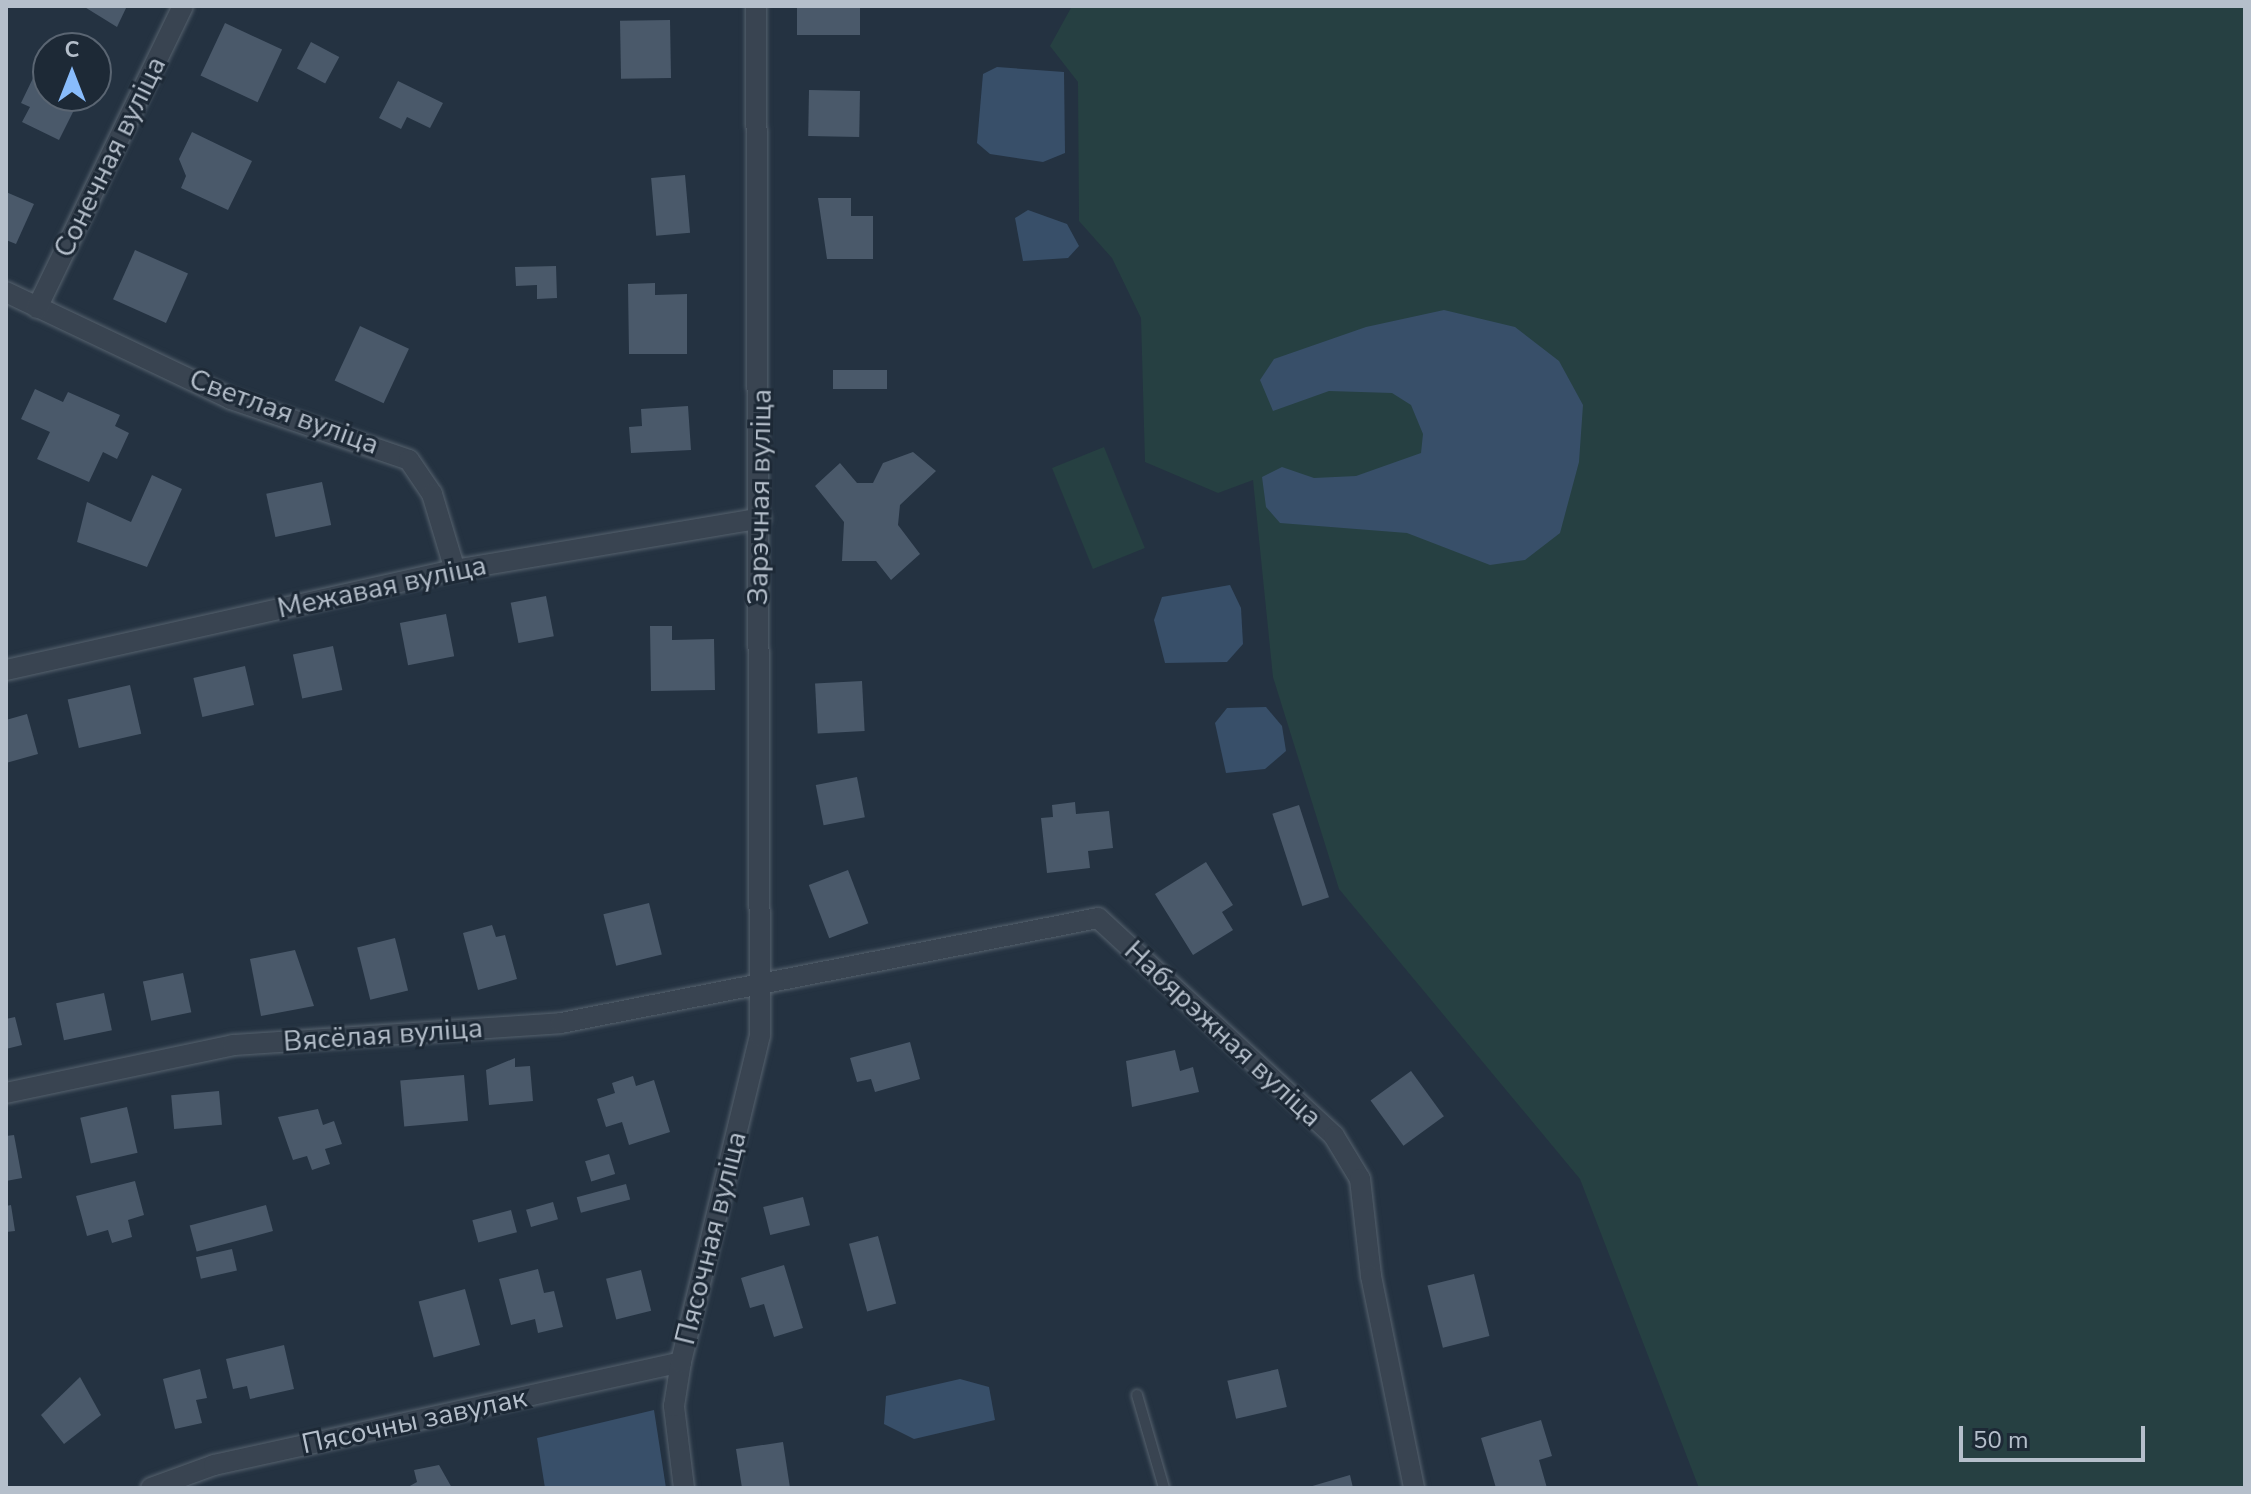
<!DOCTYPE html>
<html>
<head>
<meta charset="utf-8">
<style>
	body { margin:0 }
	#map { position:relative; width:2251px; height:1494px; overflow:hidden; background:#243241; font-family:"Nunito Sans",sans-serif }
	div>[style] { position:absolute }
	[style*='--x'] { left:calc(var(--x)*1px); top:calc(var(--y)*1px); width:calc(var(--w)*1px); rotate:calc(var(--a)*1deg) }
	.green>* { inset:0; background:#264042; transform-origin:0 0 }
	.water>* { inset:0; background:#384f69 }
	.building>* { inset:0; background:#4a596a; transform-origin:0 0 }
	.roads { filter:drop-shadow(0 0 2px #56626e) drop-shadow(0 0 2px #56626e) }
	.service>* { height:10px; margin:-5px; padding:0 5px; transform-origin:5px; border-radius:5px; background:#394451 }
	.minor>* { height:20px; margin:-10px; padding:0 10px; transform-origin:10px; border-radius:10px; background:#394451 }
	span { translate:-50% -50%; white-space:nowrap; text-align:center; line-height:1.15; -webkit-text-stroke:6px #1d2936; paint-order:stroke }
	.street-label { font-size:28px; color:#b5bfcb }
	.frame { position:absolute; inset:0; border:8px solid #b5bfcb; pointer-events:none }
	.north { position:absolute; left:32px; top:32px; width:80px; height:80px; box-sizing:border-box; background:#1d2936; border:2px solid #5a6572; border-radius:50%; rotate:0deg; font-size:22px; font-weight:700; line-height:32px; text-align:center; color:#b5bfcb }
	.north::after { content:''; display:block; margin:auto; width:28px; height:36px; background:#89bcfc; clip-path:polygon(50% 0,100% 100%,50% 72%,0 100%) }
	.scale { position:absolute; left:1959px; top:1426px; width:186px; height:36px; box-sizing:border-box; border:4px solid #b5bfcb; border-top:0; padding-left:10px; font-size:24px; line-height:28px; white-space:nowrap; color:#b5bfcb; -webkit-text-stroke:6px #1d2936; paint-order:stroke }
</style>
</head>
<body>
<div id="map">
	<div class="green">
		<div style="clip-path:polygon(1072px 6px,2245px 6px,2245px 1488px,1699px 1488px,1580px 1179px,1339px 889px,1273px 677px,1253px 480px,1218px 493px,1145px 462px,1141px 318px,1112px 258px,1079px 221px,1078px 82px,1050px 46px)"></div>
		<div style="left:1104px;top:447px;width:109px;height:56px;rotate:68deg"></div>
	</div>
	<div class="water">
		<div style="clip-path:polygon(997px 67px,1064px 72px,1065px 153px,1043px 162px,990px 154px,977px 143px,983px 74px)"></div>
		<div style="clip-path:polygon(1028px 210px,1067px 224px,1079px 246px,1068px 258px,1023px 261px,1015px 218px)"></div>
		<div style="clip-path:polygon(1444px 310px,1515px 327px,1559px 361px,1583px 405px,1579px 462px,1560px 533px,1525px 560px,1490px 565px,1407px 533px,1280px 523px,1266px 507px,1262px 477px,1282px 467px,1314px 478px,1356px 476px,1421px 453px,1423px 434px,1411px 405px,1392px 393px,1329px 391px,1273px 411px,1260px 380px,1274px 359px,1366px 327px)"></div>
		<div style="clip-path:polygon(1230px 585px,1241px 608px,1243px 644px,1227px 662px,1165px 663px,1154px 620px,1162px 597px)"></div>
		<div style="clip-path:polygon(1266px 707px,1282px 726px,1286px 751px,1265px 769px,1226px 773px,1215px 723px,1227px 708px)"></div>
		<div style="clip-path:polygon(960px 1379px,989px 1387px,995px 1420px,914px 1439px,884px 1424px,886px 1396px)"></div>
		<div style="clip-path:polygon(654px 1410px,666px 1488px,545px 1488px,537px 1438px)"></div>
	</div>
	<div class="building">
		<div style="clip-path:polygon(83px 6px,127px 6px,117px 27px)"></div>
		<div style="left:797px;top:6px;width:63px;height:29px"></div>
		<div style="left:670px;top:20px;width:58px;height:50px;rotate:89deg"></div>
		<div style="left:225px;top:23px;width:63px;height:58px;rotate:25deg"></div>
		<div style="left:311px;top:42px;width:32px;height:30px;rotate:28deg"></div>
		<div style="clip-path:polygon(48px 69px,48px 96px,81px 96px,59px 140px,22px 122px,30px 107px,21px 103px,35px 74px,44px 79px)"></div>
		<div style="clip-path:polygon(398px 81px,443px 103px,430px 128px,407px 117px,401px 129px,379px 118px)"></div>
		<div style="left:809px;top:90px;width:51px;height:46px;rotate:1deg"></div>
		<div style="clip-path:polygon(192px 132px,252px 161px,228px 210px,181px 188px,186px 176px,179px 159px)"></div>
		<div style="left:685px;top:175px;width:58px;height:34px;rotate:85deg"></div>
		<div style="clip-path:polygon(6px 192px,34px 204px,16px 244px,6px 240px)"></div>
		<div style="clip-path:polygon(818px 198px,851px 198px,851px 216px,873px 216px,873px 259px,827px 259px)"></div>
		<div style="left:135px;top:250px;width:58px;height:54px;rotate:24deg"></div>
		<div style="clip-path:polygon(556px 266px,557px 298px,537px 299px,537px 285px,516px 286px,515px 267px)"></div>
		<div style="clip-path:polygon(655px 283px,655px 295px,687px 294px,687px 354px,629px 354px,628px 284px)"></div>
		<div style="left:360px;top:326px;width:54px;height:60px;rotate:25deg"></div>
		<div style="left:833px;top:370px;width:54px;height:19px"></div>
		<div style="clip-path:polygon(35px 389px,63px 402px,68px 392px,120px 415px,115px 426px,129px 433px,117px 459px,103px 452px,89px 482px,37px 459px,50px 432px,21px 419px)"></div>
		<div style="clip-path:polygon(688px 406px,691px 450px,631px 453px,629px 427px,642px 426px,641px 409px)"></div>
		<div style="clip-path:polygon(913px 452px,936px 471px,900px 505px,898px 525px,920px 554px,891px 580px,876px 561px,842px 561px,844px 522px,815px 486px,840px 463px,857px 483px,873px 483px,883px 463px)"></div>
		<div style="clip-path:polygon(152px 475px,182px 489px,147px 567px,77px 542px,87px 502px,131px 522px)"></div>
		<div style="left:322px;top:482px;width:44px;height:57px;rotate:78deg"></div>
		<div style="left:546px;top:596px;width:41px;height:36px;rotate:79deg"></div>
		<div style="left:446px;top:614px;width:43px;height:47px;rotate:79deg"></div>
		<div style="clip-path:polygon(650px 626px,672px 626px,672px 640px,714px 639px,715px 690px,651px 691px)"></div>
		<div style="left:333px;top:646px;width:45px;height:41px;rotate:78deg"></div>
		<div style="left:245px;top:666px;width:40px;height:53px;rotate:77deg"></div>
		<div style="left:862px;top:681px;width:50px;height:47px;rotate:87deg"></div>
		<div style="left:130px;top:685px;width:50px;height:64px;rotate:77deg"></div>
		<div style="clip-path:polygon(27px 714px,38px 754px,6px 763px,6px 720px)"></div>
		<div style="left:857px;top:777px;width:41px;height:42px;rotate:79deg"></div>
		<div style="clip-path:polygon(1075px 802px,1076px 814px,1109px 811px,1113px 848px,1088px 851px,1090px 868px,1047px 873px,1041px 818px,1053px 817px,1052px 805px)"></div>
		<div style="left:1299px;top:805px;width:97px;height:28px;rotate:72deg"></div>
		<div style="clip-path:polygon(1206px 862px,1233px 905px,1222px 912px,1233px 930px,1193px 955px,1155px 894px)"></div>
		<div style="left:848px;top:870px;width:57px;height:42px;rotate:69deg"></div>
		<div style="left:649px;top:903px;width:53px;height:47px;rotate:76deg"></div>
		<div style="clip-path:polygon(492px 925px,496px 937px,505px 935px,517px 979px,478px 990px,463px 933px)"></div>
		<div style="left:395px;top:938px;width:54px;height:39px;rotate:76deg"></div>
		<div style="clip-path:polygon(295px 950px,314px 1006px,261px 1016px,250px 959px)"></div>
		<div style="left:183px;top:973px;width:40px;height:41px;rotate:78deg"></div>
		<div style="left:104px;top:993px;width:38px;height:49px;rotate:78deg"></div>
		<div style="clip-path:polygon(15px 1017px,22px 1045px,6px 1049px,6px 1019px)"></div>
		<div style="clip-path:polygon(910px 1042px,920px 1079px,875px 1092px,871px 1079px,857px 1082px,850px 1058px)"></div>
		<div style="clip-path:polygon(1175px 1050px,1180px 1071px,1193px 1067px,1199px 1092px,1132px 1107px,1126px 1061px)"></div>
		<div style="clip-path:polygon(515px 1058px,515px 1067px,530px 1066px,533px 1101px,489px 1105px,486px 1070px)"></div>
		<div style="left:1411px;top:1071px;width:56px;height:50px;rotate:54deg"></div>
		<div style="left:464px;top:1075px;width:46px;height:64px;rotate:85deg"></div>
		<div style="clip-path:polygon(633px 1076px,636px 1086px,654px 1080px,670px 1132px,629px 1145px,622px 1122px,606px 1127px,597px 1099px,615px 1093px,612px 1083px)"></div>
		<div style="left:219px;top:1091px;width:34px;height:48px;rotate:85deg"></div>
		<div style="left:127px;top:1107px;width:47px;height:48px;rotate:77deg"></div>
		<div style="clip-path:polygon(318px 1109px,323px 1125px,334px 1121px,342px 1144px,325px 1149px,330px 1164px,312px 1170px,307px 1156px,293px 1160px,278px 1117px)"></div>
		<div style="clip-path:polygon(14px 1135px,22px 1178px,6px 1181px,6px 1136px)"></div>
		<div style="left:609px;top:1154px;width:21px;height:25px;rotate:73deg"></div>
		<div style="clip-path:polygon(135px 1181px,144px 1215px,128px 1220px,132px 1237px,112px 1243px,108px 1230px,87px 1236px,76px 1196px)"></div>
		<div style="left:626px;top:1184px;width:16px;height:51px;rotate:75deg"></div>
		<div style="left:803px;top:1197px;width:29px;height:41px;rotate:76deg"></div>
		<div style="left:553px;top:1202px;width:18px;height:28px;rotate:74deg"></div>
		<div style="clip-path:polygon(11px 1205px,15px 1231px,6px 1232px,6px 1206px)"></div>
		<div style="left:266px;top:1205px;width:27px;height:79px;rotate:75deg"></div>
		<div style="left:511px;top:1210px;width:23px;height:40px;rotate:75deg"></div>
		<div style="left:878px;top:1236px;width:70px;height:30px;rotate:75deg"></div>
		<div style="left:232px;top:1249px;width:22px;height:37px;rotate:77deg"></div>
		<div style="clip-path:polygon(784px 1265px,803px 1328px,774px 1337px,764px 1304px,750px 1308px,741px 1278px)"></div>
		<div style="clip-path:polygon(538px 1269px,544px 1293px,554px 1291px,563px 1327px,538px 1333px,535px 1319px,511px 1325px,499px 1279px)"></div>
		<div style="left:641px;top:1270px;width:42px;height:36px;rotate:76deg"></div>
		<div style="left:1474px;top:1274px;width:64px;height:48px;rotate:76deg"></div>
		<div style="left:465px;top:1289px;width:58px;height:48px;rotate:75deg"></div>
		<div style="clip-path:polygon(284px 1345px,294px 1389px,250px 1399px,247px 1386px,233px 1389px,226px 1359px)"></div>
		<div style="clip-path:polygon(200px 1369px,207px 1398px,196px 1400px,202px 1423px,175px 1429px,163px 1379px)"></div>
		<div style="left:1278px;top:1369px;width:39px;height:52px;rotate:77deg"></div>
		<div style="clip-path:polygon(80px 1377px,101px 1415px,64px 1444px,41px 1415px)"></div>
		<div style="clip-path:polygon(1541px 1420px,1552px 1456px,1539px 1460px,1547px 1488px,1496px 1488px,1481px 1438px)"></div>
		<div style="clip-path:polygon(783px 1442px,790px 1488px,742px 1488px,736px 1449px)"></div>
		<div style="clip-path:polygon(439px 1465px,452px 1488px,406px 1488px,417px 1482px,414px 1470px)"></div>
		<div style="clip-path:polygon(1350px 1475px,1353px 1488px,1309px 1488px,1309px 1487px)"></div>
	</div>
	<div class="roads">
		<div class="service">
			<div style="--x:1137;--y:1395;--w:97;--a:73.8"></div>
		</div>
		<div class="minor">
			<div style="--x:6;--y:292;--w:249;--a:25.4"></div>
			<div style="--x:231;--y:399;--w:188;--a:18.9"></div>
			<div style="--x:409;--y:460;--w:41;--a:55.9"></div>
			<div style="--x:432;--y:494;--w:79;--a:73.2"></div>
			<div style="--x:37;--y:308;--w:335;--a:-64.2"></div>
			<div style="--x:6;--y:670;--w:460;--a:-12.6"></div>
			<div style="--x:455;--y:570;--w:310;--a:-9.6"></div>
			<div style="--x:6;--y:1093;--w:232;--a:-11.9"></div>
			<div style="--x:233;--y:1045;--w:329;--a:-3.8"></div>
			<div style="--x:561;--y:1023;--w:547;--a:-11.06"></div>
			<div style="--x:1098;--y:918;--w:321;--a:42.7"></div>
			<div style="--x:1334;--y:1136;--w:50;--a:58.8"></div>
			<div style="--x:1360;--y:1179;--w:98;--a:83.5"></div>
			<div style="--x:1371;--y:1276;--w:216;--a:78.5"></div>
			<div style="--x:151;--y:1488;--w:67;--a:-20.1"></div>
			<div style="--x:214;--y:1465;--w:478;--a:-12.4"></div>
			<div style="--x:684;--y:1488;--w:83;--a:-97"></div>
			<div style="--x:674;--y:1406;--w:45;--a:-81"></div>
			<div style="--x:681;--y:1362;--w:335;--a:-76.4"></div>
			<div style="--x:760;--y:1036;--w:1030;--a:-90.22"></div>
		</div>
	</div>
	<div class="street-label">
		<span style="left:110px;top:157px;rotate:-64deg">Сонечная вуліца</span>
		<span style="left:284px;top:412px;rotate:20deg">Светлая вуліца</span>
		<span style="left:760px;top:497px;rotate:-89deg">Зарэчная вуліца</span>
		<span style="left:382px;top:587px;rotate:-12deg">Межавая вуліца</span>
		<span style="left:1223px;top:1034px;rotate:43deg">Набярэжная вуліца</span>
		<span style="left:383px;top:1035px;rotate:-4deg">Вясёлая вуліца</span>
		<span style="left:711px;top:1238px;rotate:-76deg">Пясочная вуліца</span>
		<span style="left:414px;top:1421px;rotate:-12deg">Пясочны завулак</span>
	</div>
	<div class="frame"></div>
	<div class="north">С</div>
	<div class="scale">50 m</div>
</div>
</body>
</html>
